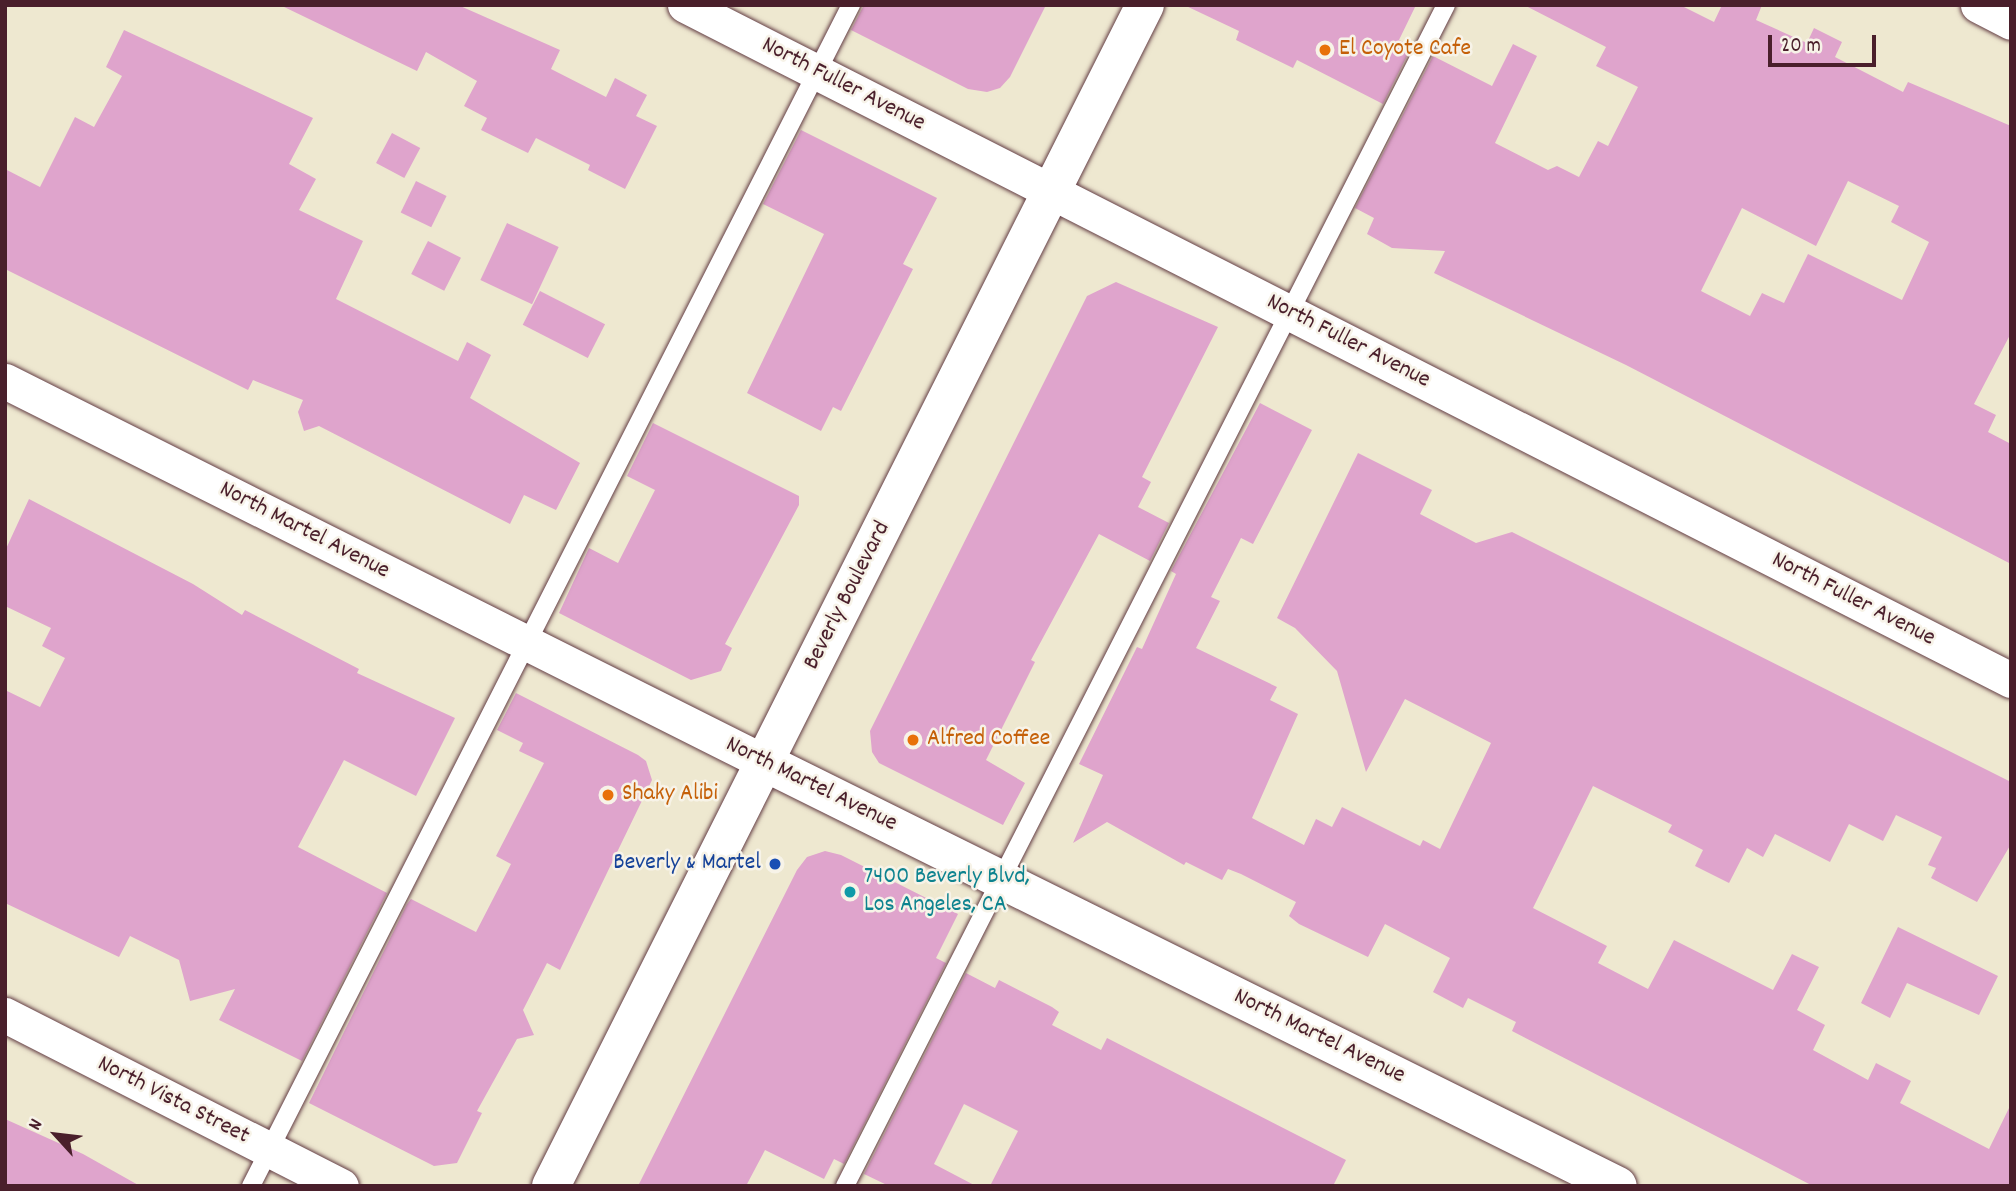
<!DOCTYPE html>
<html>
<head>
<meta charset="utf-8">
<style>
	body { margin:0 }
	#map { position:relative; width:2016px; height:1191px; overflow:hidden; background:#eee8d0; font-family:Dekko,sans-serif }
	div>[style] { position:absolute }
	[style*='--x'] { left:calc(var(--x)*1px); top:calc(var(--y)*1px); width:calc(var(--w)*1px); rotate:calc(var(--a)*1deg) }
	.building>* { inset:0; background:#dfa4cc; transform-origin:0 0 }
	.roads { filter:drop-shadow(0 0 2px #633d44) drop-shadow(0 0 2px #633d44) }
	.service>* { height:18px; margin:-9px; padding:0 9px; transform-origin:9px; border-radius:9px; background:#fff }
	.minor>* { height:35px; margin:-17.5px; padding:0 17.5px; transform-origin:17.5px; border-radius:17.5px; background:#fff }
	.tertiary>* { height:38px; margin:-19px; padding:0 19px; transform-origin:19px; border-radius:19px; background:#fff }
	.secondary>* { height:38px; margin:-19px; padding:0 19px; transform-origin:19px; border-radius:19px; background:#fff }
	.dots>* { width:19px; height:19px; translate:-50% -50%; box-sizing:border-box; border:4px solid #f7f3e8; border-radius:50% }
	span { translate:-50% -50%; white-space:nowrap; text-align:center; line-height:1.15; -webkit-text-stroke:5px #f7f3e8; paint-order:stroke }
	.food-label { font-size:24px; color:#c56008 }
	.left { translate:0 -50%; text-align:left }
	.street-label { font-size:24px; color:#4a1f2b }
	.transit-label { font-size:24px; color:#164399 }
	.right { translate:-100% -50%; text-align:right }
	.culture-label { font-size:24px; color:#0d838f }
	.frame { position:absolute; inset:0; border:7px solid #4a1f2b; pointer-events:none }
	.north { position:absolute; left:21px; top:1100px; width:70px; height:70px; -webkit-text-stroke:5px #f7f3e8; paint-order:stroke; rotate:297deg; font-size:19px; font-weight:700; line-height:28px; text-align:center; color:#4a1f2b }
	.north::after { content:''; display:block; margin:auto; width:24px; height:32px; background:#4a1f2b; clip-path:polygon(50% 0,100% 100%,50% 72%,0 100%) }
	.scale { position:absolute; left:1768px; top:35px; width:108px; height:32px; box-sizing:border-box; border:4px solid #4a1f2b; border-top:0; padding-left:9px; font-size:21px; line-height:24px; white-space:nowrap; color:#4a1f2b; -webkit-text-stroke:5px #f7f3e8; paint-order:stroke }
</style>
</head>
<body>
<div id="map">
	<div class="building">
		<div style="clip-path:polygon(280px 5px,458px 5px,560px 50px,551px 69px,606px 97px,615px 78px,647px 95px,636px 116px,657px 126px,625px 189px,588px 170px,590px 165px,536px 138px,528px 153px,481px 130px,487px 118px,464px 106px,477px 81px,426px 52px,417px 71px)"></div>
		<div style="clip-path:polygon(864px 5px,1046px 5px,1010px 77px,1000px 88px,987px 92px,968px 89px,851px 30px)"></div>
		<div style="clip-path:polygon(1184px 5px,1416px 5px,1399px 40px,1412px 46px,1383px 104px,1297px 60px,1293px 68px,1236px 40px,1239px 31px)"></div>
		<div style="clip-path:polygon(evenodd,1524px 5px,1680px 5px,1714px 22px,1722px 5px,1762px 5px,1756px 20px,1807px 43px,1814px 28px,1842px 42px,1835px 57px,1903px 92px,1908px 82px,2011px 126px,2011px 333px,1974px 404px,1996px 415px,1988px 432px,2011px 444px,2011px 564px,1626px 365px,1434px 273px,1445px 251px,1392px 248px,1367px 234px,1374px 218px,1355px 208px,1433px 56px,1492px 86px,1513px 44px,1537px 56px,1495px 143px,1548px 170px,1557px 166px,1579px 177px,1598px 141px,1608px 146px,1638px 87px,1596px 66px,1606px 47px,1524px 5px,1848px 181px,1899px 206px,1891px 222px,1929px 242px,1902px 300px,1808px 254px,1784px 303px,1762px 293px,1750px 316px,1701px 291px,1742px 208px,1816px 246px,1848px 181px)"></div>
		<div style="clip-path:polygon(124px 30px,313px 118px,289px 164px,316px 179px,299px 210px,363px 241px,336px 299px,458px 361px,467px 342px,491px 355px,470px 398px,580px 463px,556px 510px,524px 495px,510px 524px,319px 426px,304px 431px,298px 412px,303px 400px,253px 380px,248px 390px,5px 269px,5px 169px,40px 187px,75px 117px,94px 127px,122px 76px,106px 67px)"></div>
		<div style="clip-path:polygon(801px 130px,937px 198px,903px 264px,913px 269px,841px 411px,833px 407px,821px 431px,747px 393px,824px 234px,763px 204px)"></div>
		<div style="left:392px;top:133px;width:32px;height:34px;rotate:28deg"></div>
		<div style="left:416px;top:181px;width:34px;height:35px;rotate:26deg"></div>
		<div style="left:507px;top:223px;width:57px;height:63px;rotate:25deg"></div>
		<div style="left:428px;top:241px;width:37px;height:37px;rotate:27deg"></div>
		<div style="clip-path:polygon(1116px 282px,1218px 327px,1142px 477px,1151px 482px,1138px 507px,1169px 523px,1150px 561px,1099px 534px,1031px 660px,1035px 662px,986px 760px,1025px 783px,1003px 825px,879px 763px,872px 752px,870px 731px,1087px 296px)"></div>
		<div style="left:540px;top:291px;width:73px;height:38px;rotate:27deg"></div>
		<div style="clip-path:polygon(1260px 403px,1312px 430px,1253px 544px,1241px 538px,1211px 597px,1220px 601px,1196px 648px,1277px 687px,1270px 700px,1298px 714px,1252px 818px,1304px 845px,1316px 819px,1332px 827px,1342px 807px,1420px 846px,1423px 840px,1440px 849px,1491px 743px,1405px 699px,1366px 772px,1337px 671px,1295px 628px,1277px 618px,1358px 453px,1432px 490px,1420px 514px,1476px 543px,1512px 532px,2011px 782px,2011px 844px,1977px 902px,1931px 878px,1936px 868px,1928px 865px,1942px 837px,1896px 815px,1883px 841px,1849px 824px,1830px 862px,1775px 834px,1763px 857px,1747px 848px,1729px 883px,1695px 866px,1703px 850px,1668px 832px,1672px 825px,1593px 786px,1533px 908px,1607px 946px,1598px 963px,1648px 989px,1674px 940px,1773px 990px,1792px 954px,1819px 967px,1797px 1010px,1825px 1025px,1813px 1050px,1868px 1080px,1876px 1063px,1911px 1081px,1900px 1103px,1989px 1149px,2011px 1104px,2011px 1186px,1813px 1186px,1512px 1031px,1516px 1022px,1468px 998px,1463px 1008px,1433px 992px,1450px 958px,1385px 924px,1368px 957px,1299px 924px,1289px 916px,1296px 902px,1241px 874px,1228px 869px,1222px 880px,1186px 862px,1184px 865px,1107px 822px,1073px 843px,1103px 775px,1079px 764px,1137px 647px,1142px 649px,1176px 574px,1171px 571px)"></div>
		<div style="clip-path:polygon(653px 423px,799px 496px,799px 505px,725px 644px,732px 648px,721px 671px,691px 680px,559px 613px,589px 548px,618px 563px,655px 490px,627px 476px)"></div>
		<div style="clip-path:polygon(29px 499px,193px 584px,242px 615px,245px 610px,359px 669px,357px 673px,455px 718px,416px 796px,344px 760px,298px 847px,387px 893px,302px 1061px,219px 1020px,235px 989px,190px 1001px,179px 960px,130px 936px,119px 957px,5px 903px,5px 690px,40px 707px,65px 658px,42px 646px,51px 628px,5px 606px,5px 551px)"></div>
		<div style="clip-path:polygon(516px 693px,638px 755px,646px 761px,652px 780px,560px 970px,547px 963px,523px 1010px,534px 1035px,517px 1039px,477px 1111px,482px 1113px,457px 1163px,434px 1166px,309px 1103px,407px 904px,411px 899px,476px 932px,511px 864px,496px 856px,544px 763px,519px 751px,523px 743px,497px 730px)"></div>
		<div style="clip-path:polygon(825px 851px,841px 855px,958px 914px,936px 958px,946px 963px,844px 1164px,834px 1159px,824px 1179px,765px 1150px,746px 1186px,638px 1186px,797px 870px,807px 857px)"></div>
		<div style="clip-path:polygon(1898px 927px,1998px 976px,1979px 1015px,1907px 983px,1890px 1018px,1861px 1003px)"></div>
		<div style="clip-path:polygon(966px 973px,995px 988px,999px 980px,1052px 1007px,1059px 1012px,1052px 1025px,1101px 1050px,1107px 1038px,1346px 1160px,1333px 1186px,990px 1186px,1018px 1131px,964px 1104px,934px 1164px,976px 1186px,889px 1186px,864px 1174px)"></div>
		<div style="clip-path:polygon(5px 1119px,83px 1154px,140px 1186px,5px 1186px)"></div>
	</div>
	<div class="roads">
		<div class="service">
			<div style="--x:251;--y:1186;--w:1325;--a:-63.07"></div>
			<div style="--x:845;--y:1186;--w:1325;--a:-63.03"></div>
		</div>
		<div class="minor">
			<div style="--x:685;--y:5;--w:1488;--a:26.98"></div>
			<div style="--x:1978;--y:5;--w:37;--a:27"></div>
			<div style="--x:5;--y:381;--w:849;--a:26.66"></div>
			<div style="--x:5;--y:1015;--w:377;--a:27"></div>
		</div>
		<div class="tertiary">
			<div style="--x:764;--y:762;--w:953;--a:26.4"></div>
		</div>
		<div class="secondary">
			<div style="--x:551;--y:1186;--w:1322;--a:-63.3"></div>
		</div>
	</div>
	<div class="dots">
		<div style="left:1325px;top:50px;background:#e8710a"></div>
		<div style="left:913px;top:740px;background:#e8710a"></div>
		<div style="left:608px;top:795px;background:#e8710a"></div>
		<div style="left:775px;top:864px;background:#1a4fb4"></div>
		<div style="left:850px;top:892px;background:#0f9aa8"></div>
	</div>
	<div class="food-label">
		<span class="left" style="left:1339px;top:50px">El Coyote Cafe</span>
		<span class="left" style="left:927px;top:740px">Alfred Coffee</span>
		<span class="left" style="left:622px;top:795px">Shaky Alibi</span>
	</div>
	<div class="street-label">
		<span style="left:843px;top:85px;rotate:27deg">North Fuller Avenue</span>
		<span style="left:1348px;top:342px;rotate:27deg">North Fuller Avenue</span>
		<span style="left:304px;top:531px;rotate:27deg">North Martel Avenue</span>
		<span style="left:848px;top:596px;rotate:-63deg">Beverly Boulevard</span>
		<span style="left:1853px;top:600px;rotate:27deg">North Fuller Avenue</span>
		<span style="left:811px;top:785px;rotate:26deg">North Martel Avenue</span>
		<span style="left:1319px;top:1037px;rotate:26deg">North Martel Avenue</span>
		<span style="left:173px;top:1101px;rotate:27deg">North Vista Street</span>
	</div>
	<div class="transit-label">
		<span class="right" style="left:761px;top:864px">Beverly &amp; Martel</span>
	</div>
	<div class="culture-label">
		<span class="left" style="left:864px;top:892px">7400 Beverly Blvd,<br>Los Angeles, CA</span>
	</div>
	<div class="frame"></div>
	<div class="north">N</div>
	<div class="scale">20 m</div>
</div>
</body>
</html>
